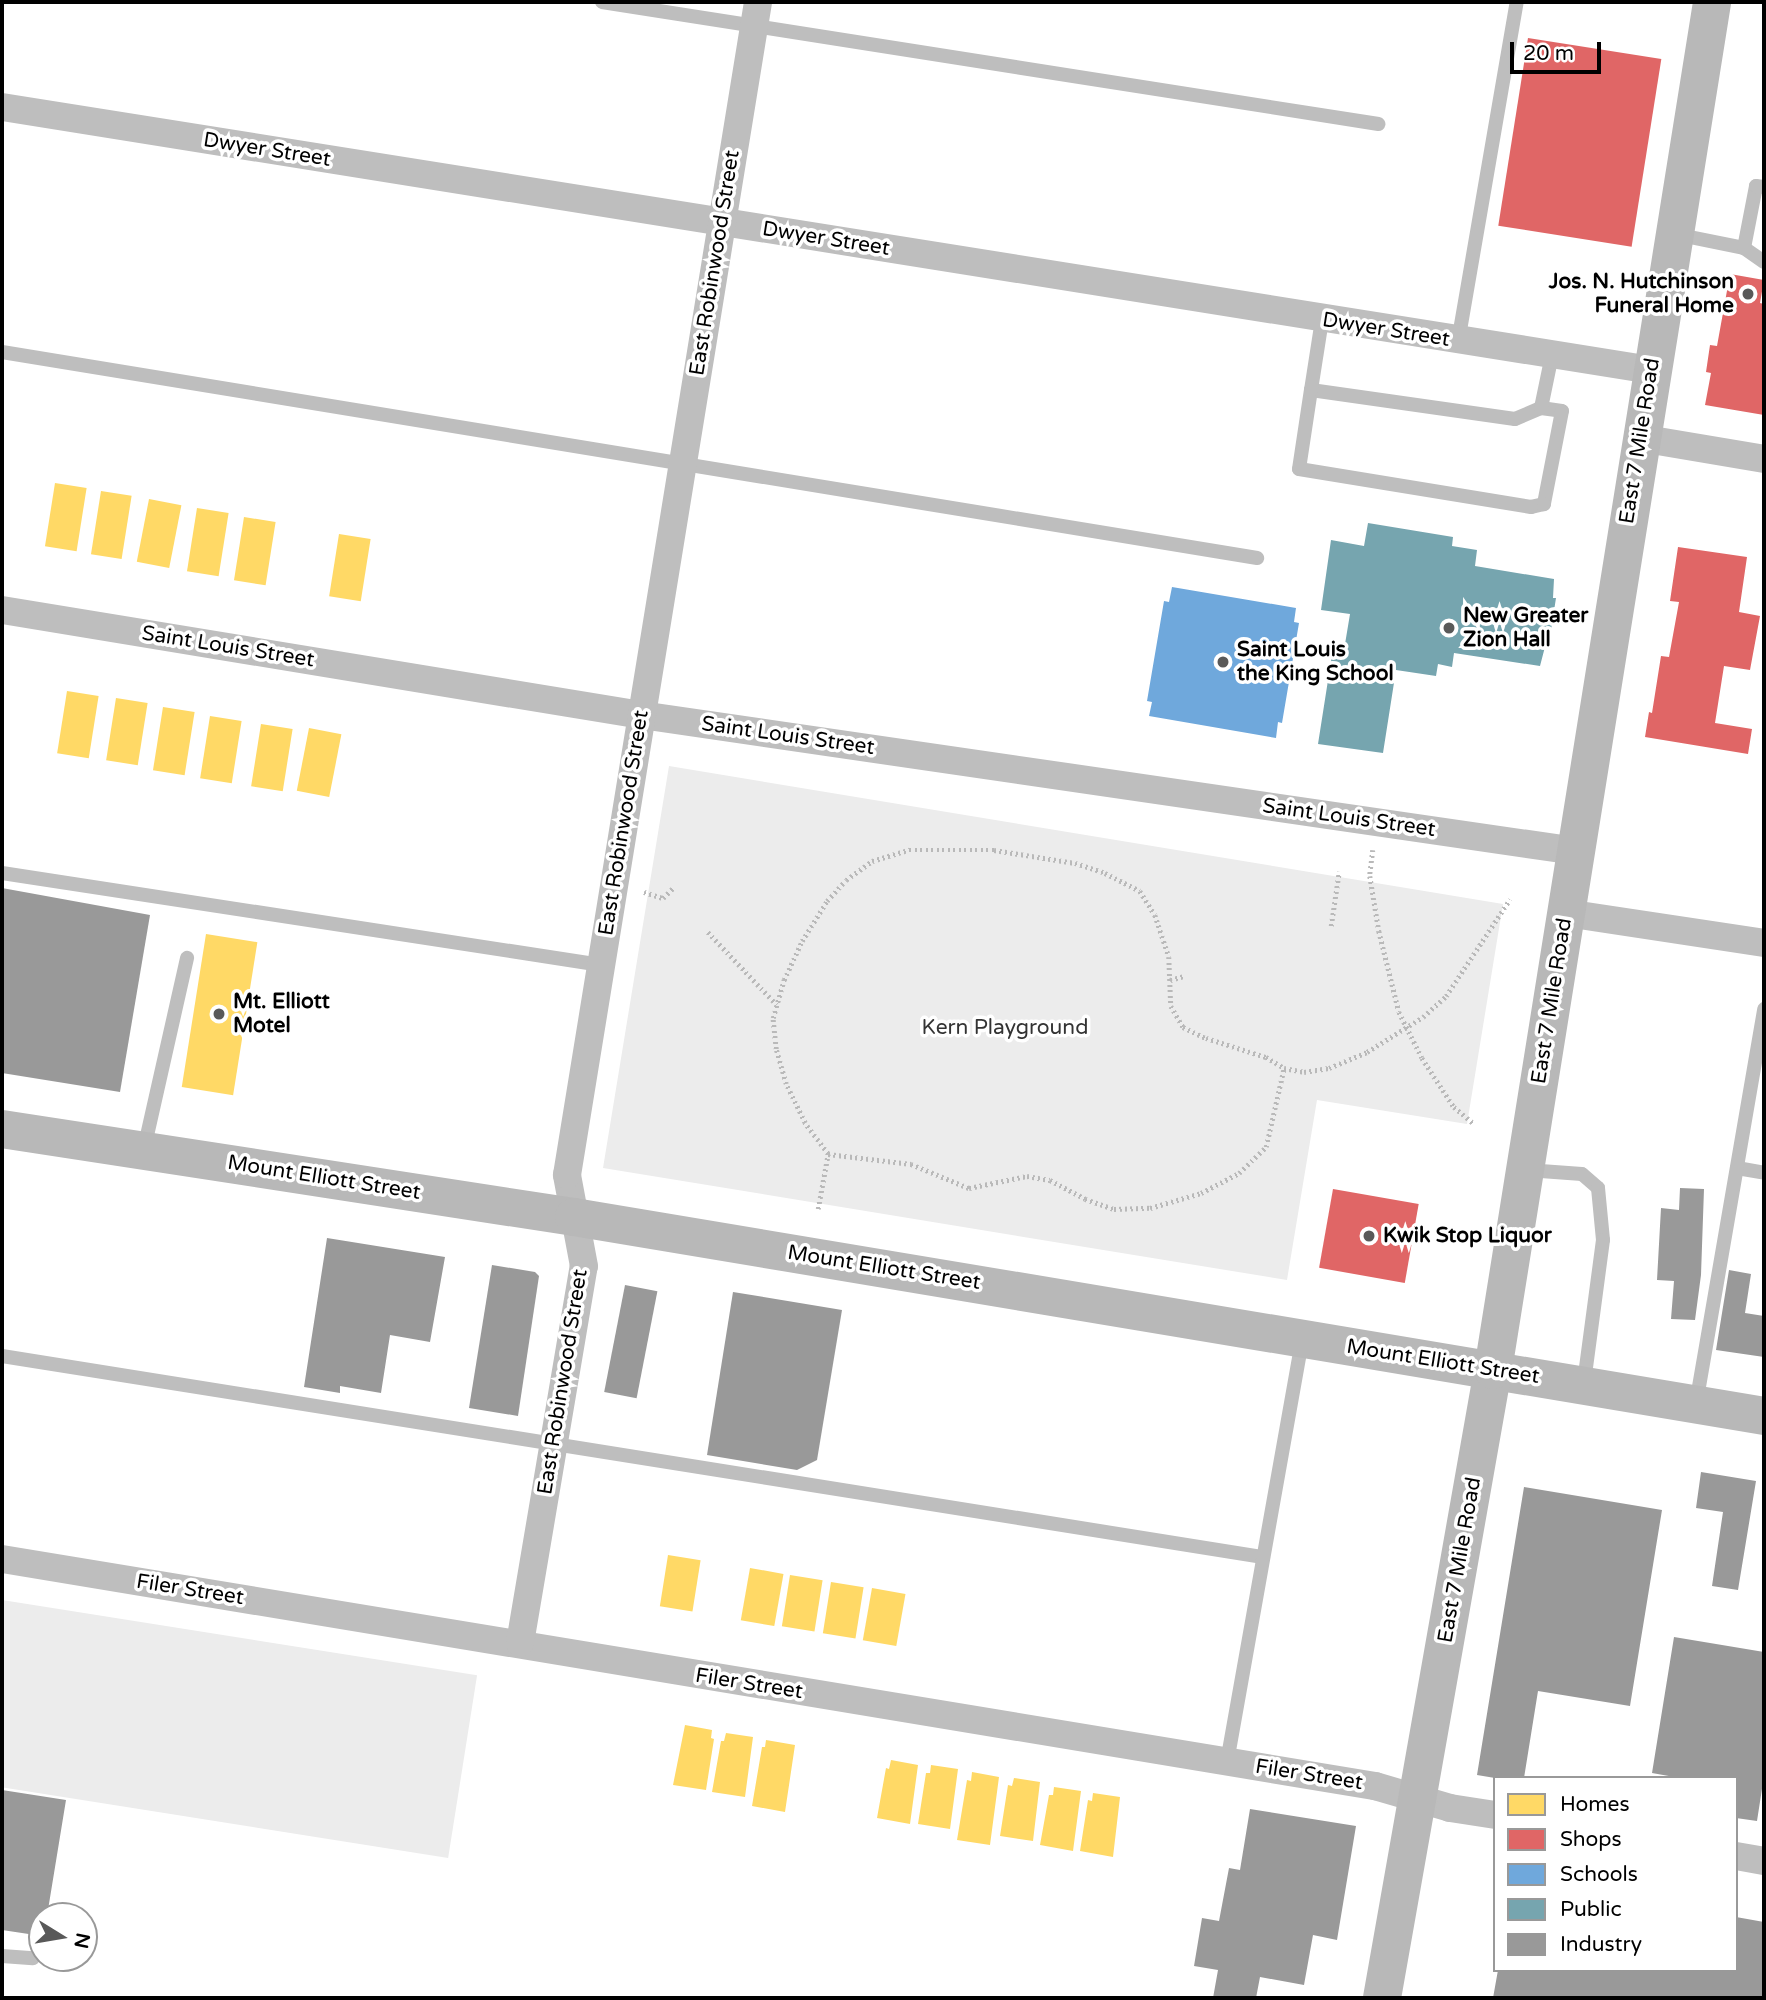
<!DOCTYPE html>
<html>
<head>
<meta charset="utf-8">
<style>
	body { margin:0 }
	#map { position:relative; width:1766px; height:2000px; overflow:hidden; background:#fff; font-family:"Varela Round",sans-serif }
	div>[style] { position:absolute }
	[style*='--x'] { left:calc(var(--x)*1px); top:calc(var(--y)*1px); width:calc(var(--w)*1px); rotate:calc(var(--a)*1deg) }
	.green>* { inset:0; background:#ececec; transform-origin:0 0 }
	.homes>* { inset:0; background:#ffd966; transform-origin:0 0 }
	.shops>* { inset:0; background:#e06666; transform-origin:0 0 }
	.schools>* { inset:0; background:#6fa8dc }
	.public>* { inset:0; background:#76a5af }
	.industry>* { inset:0; background:#999; transform-origin:0 0 }
	.path>* { height:4.5px; margin-top:-2.25px; transform-origin:0; background:repeating-linear-gradient(90deg,#b9b9b9 0 2px,transparent 0 5.5px) }
	.lane>* { height:14px; margin:-7px; padding:0 7px; transform-origin:7px; border-radius:7px; background:#bebebe }
	.street>* { height:28px; margin:-14px; padding:0 14px; transform-origin:14px; border-radius:14px; background:#bebebe }
	.secondary>* { height:38px; margin:-19px; padding:0 19px; transform-origin:19px; border-radius:19px; background:#b8b8b8 }
	.dots>* { width:19px; height:19px; translate:-50% -50%; box-sizing:border-box; border:4px solid #fff; border-radius:50% }
	span { translate:-50% -50%; white-space:nowrap; text-align:center; line-height:1.15; -webkit-text-stroke:7px #fff; paint-order:stroke }
	.street-label { font-size:21px; color:#000 }
	.poi-label { font-size:21px; color:#000; font-weight:700 }
	.right { translate:-100% -50%; text-align:right }
	.left { translate:0 -50%; text-align:left }
	.park-label { font-size:21px; color:#333 }
	.frame { position:absolute; inset:0; border:4px solid #000; pointer-events:none }
	.legend { position:absolute; left:1493px; top:1776px; width:245px; height:196px; box-sizing:border-box; background:#fff; border:2px solid #999; margin:0; padding:9px 12px; list-style:none; font-size:21px; color:#000 }
	.legend li { display:flex; align-items:center; gap:14px; height:35px }
	.legend b { width:35px; border:2px solid #999 }
	.north { position:absolute; left:28px; top:1902px; width:70px; height:70px; box-sizing:border-box; background:#fff; border:2px solid #999; border-radius:50%; rotate:101deg; font-size:19px; font-weight:700; line-height:28px; text-align:center; color:#000 }
	.north::after { content:''; display:block; margin:auto; width:24px; height:32px; background:#595959; clip-path:polygon(50% 0,100% 100%,50% 72%,0 100%) }
	.scale { position:absolute; left:1510px; top:42px; width:91px; height:32px; box-sizing:border-box; border:4px solid #000; border-top:0; padding-left:9px; font-size:21px; line-height:24px; white-space:nowrap; color:#000; -webkit-text-stroke:5px #fff; paint-order:stroke }
</style>
</head>
<body>
<div id="map">
	<div class="green">
		<div style="clip-path:polygon(669px 766px,1503px 904px,1467px 1124px,1317px 1100px,1287px 1280px,603px 1168px)"></div>
		<div style="left:2px;top:1600px;width:481px;height:185px;rotate:9deg"></div>
	</div>
	<div class="homes">
		<div style="left:55px;top:483px;width:32px;height:64px;rotate:9deg"></div>
		<div style="left:101px;top:491px;width:31px;height:64px;rotate:9deg"></div>
		<div style="left:149px;top:499px;width:33px;height:64px;rotate:11deg"></div>
		<div style="left:197px;top:508px;width:32px;height:64px;rotate:9deg"></div>
		<div style="left:244px;top:517px;width:32px;height:64px;rotate:9deg"></div>
		<div style="left:339px;top:534px;width:32px;height:63px;rotate:9deg"></div>
		<div style="left:67px;top:691px;width:32px;height:63px;rotate:9deg"></div>
		<div style="left:116px;top:698px;width:32px;height:63px;rotate:9deg"></div>
		<div style="left:163px;top:707px;width:32px;height:64px;rotate:9deg"></div>
		<div style="left:210px;top:716px;width:32px;height:63px;rotate:9deg"></div>
		<div style="left:261px;top:724px;width:32px;height:63px;rotate:9deg"></div>
		<div style="left:309px;top:728px;width:33px;height:64px;rotate:11deg"></div>
		<div style="left:206px;top:934px;width:52px;height:155px;rotate:9deg"></div>
		<div style="left:668px;top:1555px;width:33px;height:52px;rotate:9deg"></div>
		<div style="left:750px;top:1568px;width:34px;height:53px;rotate:10deg"></div>
		<div style="left:790px;top:1575px;width:33px;height:52px;rotate:9deg"></div>
		<div style="left:831px;top:1582px;width:33px;height:52px;rotate:9deg"></div>
		<div style="left:872px;top:1588px;width:34px;height:53px;rotate:10deg"></div>
		<div style="clip-path:polygon(685px 1725px,712px 1730px,711px 1738px,714px 1739px,706px 1790px,673px 1785px)"></div>
		<div style="clip-path:polygon(726px 1733px,753px 1737px,745px 1797px,712px 1792px,721px 1741px,724px 1741px)"></div>
		<div style="clip-path:polygon(766px 1740px,795px 1745px,785px 1812px,752px 1806px,762px 1747px,765px 1747px)"></div>
		<div style="clip-path:polygon(891px 1760px,918px 1765px,910px 1824px,877px 1818px,886px 1768px,889px 1769px)"></div>
		<div style="clip-path:polygon(931px 1765px,958px 1769px,950px 1829px,918px 1824px,926px 1773px,930px 1773px)"></div>
		<div style="clip-path:polygon(972px 1772px,999px 1777px,990px 1845px,957px 1840px,967px 1780px,971px 1781px)"></div>
		<div style="clip-path:polygon(1014px 1778px,1040px 1782px,1033px 1841px,1000px 1836px,1008px 1785px,1012px 1786px)"></div>
		<div style="clip-path:polygon(1054px 1787px,1081px 1791px,1073px 1851px,1040px 1845px,1049px 1795px,1053px 1795px)"></div>
		<div style="clip-path:polygon(1093px 1793px,1120px 1797px,1113px 1857px,1080px 1851px,1088px 1800px,1092px 1801px)"></div>
	</div>
	<div class="shops">
		<div style="left:1528px;top:38px;width:135px;height:190px;rotate:9deg"></div>
		<div style="clip-path:polygon(1730px 274px,1764px 280px,1760px 303px,1764px 304px,1764px 415px,1705px 405px,1711px 373px,1706px 372px,1710px 345px,1717px 346px)"></div>
		<div style="clip-path:polygon(1678px 547px,1747px 557px,1739px 612px,1760px 616px,1750px 670px,1724px 666px,1715px 723px,1752px 729px,1748px 754px,1645px 737px,1649px 712px,1652px 713px,1661px 656px,1669px 657px,1679px 602px,1670px 601px)"></div>
		<div style="left:1333px;top:1189px;width:87px;height:80px;rotate:10deg"></div>
	</div>
	<div class="schools">
		<div style="clip-path:polygon(1172px 587px,1296px 608px,1294px 622px,1299px 623px,1282px 723px,1278px 722px,1276px 738px,1149px 716px,1152px 702px,1147px 701px,1164px 601px,1169px 602px)"></div>
	</div>
	<div class="public">
		<div style="clip-path:polygon(1368px 523px,1453px 537px,1452px 546px,1477px 550px,1475px 566px,1554px 579px,1553px 598px,1556px 598px,1549px 643px,1546px 643px,1540px 666px,1454px 653px,1452px 667px,1438px 664px,1436px 676px,1396px 670px,1383px 753px,1318px 744px,1334px 642px,1345px 644px,1350px 614px,1321px 610px,1331px 540px,1364px 546px)"></div>
	</div>
	<div class="industry">
		<div style="clip-path:polygon(2px 888px,150px 915px,120px 1092px,2px 1073px)"></div>
		<div style="clip-path:polygon(1680px 1188px,1704px 1189px,1701px 1275px,1695px 1320px,1671px 1319px,1674px 1281px,1657px 1280px,1661px 1208px,1679px 1210px)"></div>
		<div style="clip-path:polygon(327px 1238px,445px 1257px,430px 1342px,390px 1335px,381px 1393px,340px 1386px,340px 1393px,304px 1387px)"></div>
		<div style="clip-path:polygon(492px 1265px,535px 1272px,539px 1276px,518px 1416px,469px 1408px)"></div>
		<div style="clip-path:polygon(1729px 1270px,1751px 1274px,1745px 1313px,1764px 1316px,1764px 1357px,1716px 1350px)"></div>
		<div style="left:625px;top:1285px;width:33px;height:109px;rotate:11deg"></div>
		<div style="clip-path:polygon(733px 1292px,842px 1310px,817px 1460px,797px 1470px,707px 1455px)"></div>
		<div style="clip-path:polygon(1701px 1472px,1756px 1481px,1738px 1590px,1712px 1586px,1723px 1512px,1696px 1508px)"></div>
		<div style="clip-path:polygon(1524px 1487px,1662px 1510px,1630px 1706px,1538px 1691px,1524px 1778px,1495px 1778px,1477px 1775px)"></div>
		<div style="clip-path:polygon(1674px 1637px,1764px 1652px,1764px 1776px,1757px 1821px,1736px 1818px,1736px 1778px,1680px 1778px,1652px 1773px)"></div>
		<div style="clip-path:polygon(2px 1790px,66px 1800px,47px 1916px,42px 1916px,42px 1936px,2px 1930px)"></div>
		<div style="clip-path:polygon(1250px 1809px,1356px 1826px,1337px 1940px,1313px 1935px,1304px 1985px,1260px 1977px,1256px 1998px,1213px 1998px,1218px 1970px,1194px 1966px,1202px 1918px,1219px 1921px,1229px 1868px,1240px 1870px)"></div>
		<div style="clip-path:polygon(1736px 1917px,1764px 1922px,1764px 1998px,1493px 1998px,1498px 1970px,1736px 1970px)"></div>
	</div>
	<div class="path">
		<div style="--x:1373;--y:850;--w:26;--a:97"></div>
		<div style="--x:1370;--y:876;--w:56;--a:80.7"></div>
		<div style="--x:1379;--y:931;--w:83;--a:76.1"></div>
		<div style="--x:1399;--y:1012;--w:51;--a:63.4"></div>
		<div style="--x:1422;--y:1058;--w:59;--a:56.9"></div>
		<div style="--x:1454;--y:1107;--w:26;--a:40"></div>
		<div style="--x:644;--y:892;--w:20;--a:18"></div>
		<div style="--x:663;--y:898;--w:16;--a:-45"></div>
		<div style="--x:1331;--y:926;--w:55;--a:-81.6"></div>
		<div style="--x:708;--y:932;--w:100;--a:46.6"></div>
		<div style="--x:1170;--y:980;--w:15;--a:-16"></div>
		<div style="--x:828;--y:1154;--w:84;--a:6.9"></div>
		<div style="--x:911;--y:1164;--w:63;--a:22.5"></div>
		<div style="--x:969;--y:1188;--w:59;--a:-11.7"></div>
		<div style="--x:1027;--y:1176;--w:23;--a:10"></div>
		<div style="--x:1050;--y:1180;--w:40;--a:28"></div>
		<div style="--x:1085;--y:1199;--w:31;--a:19"></div>
		<div style="--x:1114;--y:1209;--w:36;--a:-2"></div>
		<div style="--x:1150;--y:1208;--w:53;--a:-16.4"></div>
		<div style="--x:1201;--y:1193;--w:43;--a:-27.8"></div>
		<div style="--x:1239;--y:1173;--w:37;--a:-44"></div>
		<div style="--x:1266;--y:1147;--w:81;--a:-77.2"></div>
		<div style="--x:818;--y:1209;--w:56;--a:-79.7"></div>
		<div style="--x:828;--y:1154;--w:39;--a:-127"></div>
		<div style="--x:805;--y:1123;--w:43;--a:-116"></div>
		<div style="--x:786;--y:1084;--w:36;--a:-106"></div>
		<div style="--x:776;--y:1049;--w:31;--a:-96"></div>
		<div style="--x:773;--y:1018;--w:40;--a:-74"></div>
		<div style="--x:784;--y:980;--w:43;--a:-65.2"></div>
		<div style="--x:802;--y:941;--w:47;--a:-58"></div>
		<div style="--x:827;--y:901;--w:28;--a:-48"></div>
		<div style="--x:846;--y:880;--w:32;--a:-36"></div>
		<div style="--x:872;--y:861;--w:39;--a:-17"></div>
		<div style="--x:909;--y:850;--w:85;--a:0"></div>
		<div style="--x:994;--y:850;--w:82;--a:9.1"></div>
		<div style="--x:1075;--y:863;--w:32;--a:18"></div>
		<div style="--x:1105;--y:873;--w:39;--a:27"></div>
		<div style="--x:1140;--y:891;--w:28;--a:58"></div>
		<div style="--x:1155;--y:915;--w:44;--a:71.6"></div>
		<div style="--x:1169;--y:957;--w:49;--a:87.7"></div>
		<div style="--x:1171;--y:1006;--w:24;--a:60"></div>
		<div style="--x:1183;--y:1027;--w:25;--a:26"></div>
		<div style="--x:1206;--y:1038;--w:63;--a:17.6"></div>
		<div style="--x:1266;--y:1057;--w:21;--a:31"></div>
		<div style="--x:1284;--y:1068;--w:20;--a:11"></div>
		<div style="--x:1304;--y:1072;--w:25;--a:-9"></div>
		<div style="--x:1329;--y:1068;--w:41;--a:-22.8"></div>
		<div style="--x:1367;--y:1052;--w:66;--a:-32"></div>
		<div style="--x:1423;--y:1017;--w:31;--a:-42"></div>
		<div style="--x:1446;--y:996;--w:116;--a:-56.6"></div>
	</div>
	<div class="lane">
		<div style="--x:602;--y:2;--w:786;--a:8.93"></div>
		<div style="--x:1675;--y:234;--w:70;--a:11.5"></div>
		<div style="--x:1744;--y:248;--w:24;--a:35"></div>
		<div style="--x:1744;--y:248;--w:63;--a:-79"></div>
		<div style="--x:1756;--y:186;--w:8;--a:7"></div>
		<div style="--x:1458;--y:342;--w:345;--a:-80.2"></div>
		<div style="--x:2;--y:352;--w:1272;--a:9.32"></div>
		<div style="--x:1311;--y:390;--w:206;--a:8.1"></div>
		<div style="--x:1515;--y:419;--w:28;--a:-23"></div>
		<div style="--x:1541;--y:408;--w:21;--a:8"></div>
		<div style="--x:1562;--y:411;--w:95;--a:101"></div>
		<div style="--x:1544;--y:504;--w:13;--a:167"></div>
		<div style="--x:1531;--y:507;--w:235;--a:-170.7"></div>
		<div style="--x:1299;--y:469;--w:80;--a:-81.4"></div>
		<div style="--x:1311;--y:390;--w:71;--a:-81.1"></div>
		<div style="--x:1541;--y:408;--w:54;--a:-78.3"></div>
		<div style="--x:2;--y:873;--w:606;--a:8.73"></div>
		<div style="--x:144;--y:1149;--w:196;--a:-77.3"></div>
		<div style="--x:1737;--y:1168;--w:27;--a:10"></div>
		<div style="--x:1527;--y:1170;--w:55;--a:4.2"></div>
		<div style="--x:1582;--y:1174;--w:21;--a:41"></div>
		<div style="--x:1598;--y:1188;--w:52;--a:84.5"></div>
		<div style="--x:1603;--y:1240;--w:144;--a:97.6"></div>
		<div style="--x:2;--y:1356;--w:1277;--a:9.06"></div>
		<div style="--x:1696;--y:1404;--w:401;--a:-80.2"></div>
		<div style="--x:1227;--y:1762;--w:430;--a:-79.9"></div>
		<div style="--x:2;--y:1956;--w:31;--a:4"></div>
	</div>
	<div class="street">
		<div style="--x:2;--y:107;--w:1670;--a:9.06"></div>
		<div style="--x:1640;--y:438;--w:126;--a:9.6"></div>
		<div style="--x:2;--y:610;--w:648;--a:9.33"></div>
		<div style="--x:641;--y:715;--w:944;--a:8.28"></div>
		<div style="--x:1566;--y:913;--w:200;--a:8.6"></div>
		<div style="--x:2;--y:1559;--w:1392;--a:9.39"></div>
		<div style="--x:1375;--y:1786;--w:78;--a:16.3"></div>
		<div style="--x:1450;--y:1808;--w:46;--a:8.8"></div>
		<div style="--x:520;--y:1643;--w:382;--a:-80.4"></div>
		<div style="--x:584;--y:1266;--w:93;--a:-100.6"></div>
		<div style="--x:567;--y:1175;--w:1188;--a:-80.75"></div>
		<div style="--x:1736;--y:1856;--w:28;--a:10"></div>
	</div>
	<div class="secondary">
		<div style="--x:2;--y:1129;--w:579;--a:8.75"></div>
		<div style="--x:574;--y:1217;--w:1207;--a:9.49"></div>
		<div style="--x:1382;--y:1998;--w:638;--a:-79.98"></div>
		<div style="--x:1493;--y:1370;--w:1385;--a:-80.9"></div>
	</div>
	<div class="dots">
		<div style="left:1748px;top:294px;background:#595959"></div>
		<div style="left:1449px;top:628px;background:#595959"></div>
		<div style="left:1223px;top:662px;background:#595959"></div>
		<div style="left:219px;top:1014px;background:#595959"></div>
		<div style="left:1369px;top:1236px;background:#595959"></div>
	</div>
	<div class="street-label">
		<span style="left:267px;top:150px;rotate:9deg">Dwyer Street</span>
		<span style="left:826px;top:239px;rotate:9deg">Dwyer Street</span>
		<span style="left:715px;top:263px;rotate:-81deg">East Robinwood Street</span>
		<span style="left:1386px;top:330px;rotate:9deg">Dwyer Street</span>
		<span style="left:1640px;top:441px;rotate:-81deg">East 7 Mile Road</span>
		<span style="left:228px;top:647px;rotate:9deg">Saint Louis Street</span>
		<span style="left:788px;top:736px;rotate:8deg">Saint Louis Street</span>
		<span style="left:1349px;top:818px;rotate:8deg">Saint Louis Street</span>
		<span style="left:624px;top:823px;rotate:-81deg">East Robinwood Street</span>
		<span style="left:1552px;top:1001px;rotate:-81deg">East 7 Mile Road</span>
		<span style="left:324px;top:1178px;rotate:9deg">Mount Elliott Street</span>
		<span style="left:884px;top:1268px;rotate:9deg">Mount Elliott Street</span>
		<span style="left:1443px;top:1362px;rotate:9deg">Mount Elliott Street</span>
		<span style="left:563px;top:1382px;rotate:-81deg">East Robinwood Street</span>
		<span style="left:1460px;top:1560px;rotate:-80deg">East 7 Mile Road</span>
		<span style="left:190px;top:1590px;rotate:9deg">Filer Street</span>
		<span style="left:749px;top:1684px;rotate:9deg">Filer Street</span>
		<span style="left:1309px;top:1775px;rotate:9deg">Filer Street</span>
	</div>
	<div class="poi-label">
		<span class="right" style="left:1734px;top:294px">Jos. N. Hutchinson<br>Funeral Home</span>
		<span class="left" style="left:1463px;top:628px">New Greater<br>Zion Hall</span>
		<span class="left" style="left:1237px;top:662px">Saint Louis<br>the King School</span>
		<span class="left" style="left:233px;top:1014px">Mt. Elliott<br>Motel</span>
		<span class="left" style="left:1383px;top:1236px">Kwik Stop Liquor</span>
	</div>
	<div class="park-label">
		<span style="left:1005px;top:1028px">Kern Playground</span>
	</div>
	<div class="frame"></div>
	<ul class="legend">
	<li><b style="height:19px;background:#ffd966"></b>Homes</li>
	<li><b style="height:19px;background:#e06666"></b>Shops</li>
	<li><b style="height:19px;background:#6fa8dc"></b>Schools</li>
	<li><b style="height:19px;background:#76a5af"></b>Public</li>
	<li><b style="height:19px;background:#999"></b>Industry</li>
	</ul>
	<div class="north">N</div>
	<div class="scale">20 m</div>
</div>
</body>
</html>
